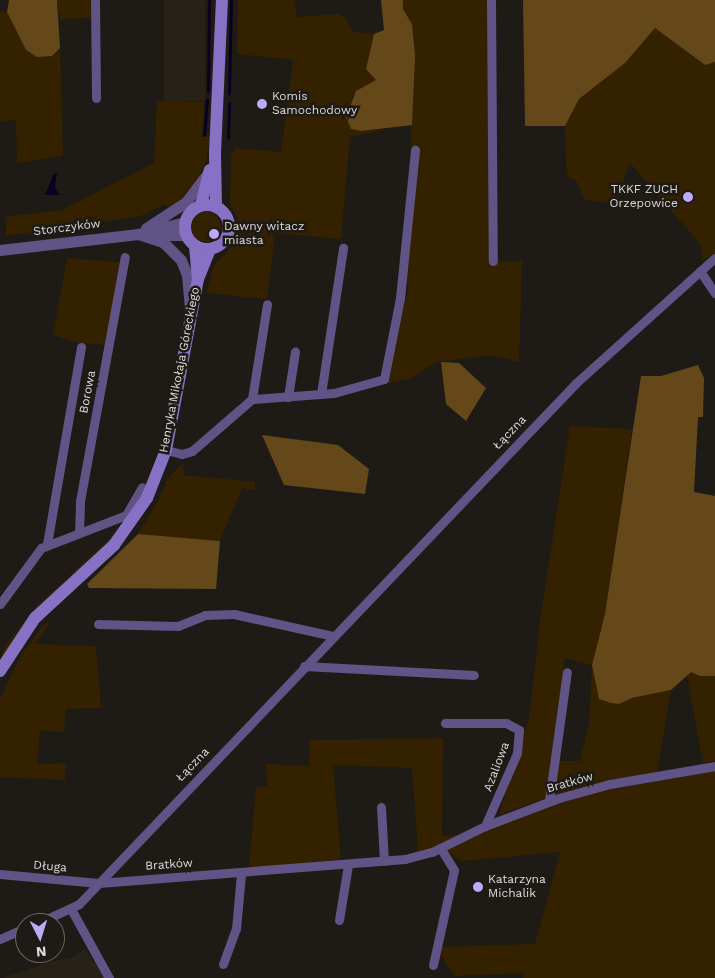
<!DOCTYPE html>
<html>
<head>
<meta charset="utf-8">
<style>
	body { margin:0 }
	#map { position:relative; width:715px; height:978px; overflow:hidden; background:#1e1b16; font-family:"Work Sans",sans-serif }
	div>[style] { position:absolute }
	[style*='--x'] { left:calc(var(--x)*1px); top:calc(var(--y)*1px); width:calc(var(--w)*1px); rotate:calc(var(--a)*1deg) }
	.built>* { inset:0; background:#272117; transform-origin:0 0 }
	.green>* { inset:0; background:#342100 }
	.round { border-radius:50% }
	.forest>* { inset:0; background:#644819 }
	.water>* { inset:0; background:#0a0020 }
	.stream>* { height:2.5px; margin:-1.25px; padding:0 1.25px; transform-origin:1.25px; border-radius:1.25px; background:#0a0020 }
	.minor>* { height:9px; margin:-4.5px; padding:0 4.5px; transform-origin:4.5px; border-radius:4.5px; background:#605386 }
	.tertiary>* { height:11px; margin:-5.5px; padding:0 5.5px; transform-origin:5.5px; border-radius:5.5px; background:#605386 }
	.secondary>* { height:12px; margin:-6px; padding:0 6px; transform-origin:6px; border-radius:6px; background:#8771c4 }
	.secondary>.ring { margin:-6px; padding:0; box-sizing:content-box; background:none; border:12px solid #8771c4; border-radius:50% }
	.dots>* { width:14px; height:14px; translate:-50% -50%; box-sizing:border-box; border:2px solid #1e1b16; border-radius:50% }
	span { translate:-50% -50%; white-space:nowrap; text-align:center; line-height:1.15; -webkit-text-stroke:5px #1e1b16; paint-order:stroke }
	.poi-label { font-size:12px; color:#dddbd8 }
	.left { translate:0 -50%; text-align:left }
	.right { translate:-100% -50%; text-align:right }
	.street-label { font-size:12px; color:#dddbd8 }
	.north { position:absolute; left:15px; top:913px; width:50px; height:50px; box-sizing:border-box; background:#1e1b16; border:1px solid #6a6864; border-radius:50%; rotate:175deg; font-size:14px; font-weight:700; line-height:20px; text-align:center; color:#dddbd8 }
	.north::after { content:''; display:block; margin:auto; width:18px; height:22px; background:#bcaaf6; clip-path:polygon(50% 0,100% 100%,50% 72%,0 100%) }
</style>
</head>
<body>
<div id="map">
	<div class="built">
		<div style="left:164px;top:0;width:41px;height:101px"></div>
		<div style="clip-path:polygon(85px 949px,105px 978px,4px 978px,49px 962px,71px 958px)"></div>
	</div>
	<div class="green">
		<div style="clip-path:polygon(57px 0,92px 0,92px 17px,60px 20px)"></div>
		<div style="clip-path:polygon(238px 0,295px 0,297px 17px,337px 14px,345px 17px,354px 32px,374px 34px,368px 60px,376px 80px,352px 96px,361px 131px,385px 130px,350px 137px,341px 239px,275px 233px,267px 299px,206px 293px,214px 265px,237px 242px,238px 218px,230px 205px,231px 155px,236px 148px,281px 152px,293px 60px,237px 54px)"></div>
		<div style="clip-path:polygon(403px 0,488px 0,492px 262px,522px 261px,519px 362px,490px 355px,436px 362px,412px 378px,385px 384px,408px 289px,406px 266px,416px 147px,411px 147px,412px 24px,403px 9px)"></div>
		<div style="clip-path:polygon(0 11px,7px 12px,26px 50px,52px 56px,60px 48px,63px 156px,17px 163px,16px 120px,0 122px)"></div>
		<div style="clip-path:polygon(655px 28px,704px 65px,715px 62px,715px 253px,702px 261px,701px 245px,630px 163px,615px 204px,584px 199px,576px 180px,569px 178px,566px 166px,565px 126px,579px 99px,625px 63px)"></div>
		<div style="clip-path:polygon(157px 101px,204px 102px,202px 137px,210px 137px,206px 162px,197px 180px,181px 200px,169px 210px,165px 204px,140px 216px,6px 236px,6px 217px,62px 210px,154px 163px)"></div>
		<div class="round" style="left:191px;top:212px;width:30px;height:30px"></div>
		<div style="clip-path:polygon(67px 258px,120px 262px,107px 345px,80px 343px,53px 335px)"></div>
		<div style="clip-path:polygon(570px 426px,632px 429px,605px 614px,592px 665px,626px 700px,671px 690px,657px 772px,585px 786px,552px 797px,555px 761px,580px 761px,589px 725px,592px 665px,565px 658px,546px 798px,499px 815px,529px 719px,540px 620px)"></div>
		<div style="clip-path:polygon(183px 463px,184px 475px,255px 482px,255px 490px,242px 488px,220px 541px,138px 534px,158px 501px,168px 478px)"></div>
		<div style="clip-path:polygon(124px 525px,99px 552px,35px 610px,0 659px,5px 646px,33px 610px)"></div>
		<div style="clip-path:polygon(45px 623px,48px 625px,35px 644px,96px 646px,101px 708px,66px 709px,64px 732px,40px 731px,37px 764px,66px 763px,65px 780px,0 777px,0 699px,21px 655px)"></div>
		<div style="clip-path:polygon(691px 671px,700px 676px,715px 676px,715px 761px,703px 763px,687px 676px)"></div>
		<div style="clip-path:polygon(443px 738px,442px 836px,457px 835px,426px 851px,412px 853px,418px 850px,412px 768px,333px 765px,341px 860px,249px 868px,256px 788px,267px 786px,266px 764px,310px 766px,309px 740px)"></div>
		<div style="clip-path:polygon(715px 771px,715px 978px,523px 978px,523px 973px,455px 976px,448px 967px,439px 952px,442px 947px,535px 944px,560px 852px,461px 861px,445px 849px,491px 828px,588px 794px)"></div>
	</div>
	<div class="forest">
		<div style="clip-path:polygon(9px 0,57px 0,60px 48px,52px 56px,37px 57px,26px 50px,7px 12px)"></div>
		<div style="clip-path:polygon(381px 0,403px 0,403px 9px,412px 24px,415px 56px,412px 125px,361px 131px,351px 129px,346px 117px,356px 91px,376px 80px,366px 69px,374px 34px,384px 30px)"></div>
		<div style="clip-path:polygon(523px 0,715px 0,715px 62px,705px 65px,655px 28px,625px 63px,579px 99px,565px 126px,525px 126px)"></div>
		<div style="clip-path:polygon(441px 362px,459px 363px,486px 388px,466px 421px,446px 404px)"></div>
		<div style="clip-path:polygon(698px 365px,704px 378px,703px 417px,698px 417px,694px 492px,715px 496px,715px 676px,700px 676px,691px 672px,671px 690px,632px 698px,619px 704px,611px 703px,599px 699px,592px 665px,605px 614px,641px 376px,661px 376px)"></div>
		<div style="clip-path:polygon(262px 435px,338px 445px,369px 469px,365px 494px,284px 485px)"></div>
		<div style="clip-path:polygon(138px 534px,220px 541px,216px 589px,89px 588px,87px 584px)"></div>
	</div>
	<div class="water">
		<div style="clip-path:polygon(57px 173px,55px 187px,59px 195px,45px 195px,53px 175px)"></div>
	</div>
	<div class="stream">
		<div style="--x:208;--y:91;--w:91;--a:-89.4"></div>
		<div style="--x:229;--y:94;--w:94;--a:-88.8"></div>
		<div style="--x:204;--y:135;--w:35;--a:-85"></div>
		<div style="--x:228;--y:138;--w:34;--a:-88"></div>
	</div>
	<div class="minor">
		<div style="--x:95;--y:0;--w:98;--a:89.4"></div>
		<div style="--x:491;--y:0;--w:261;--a:89.6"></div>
		<div style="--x:700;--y:271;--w:27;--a:56"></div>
		<div style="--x:321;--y:394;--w:148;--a:-81.4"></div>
		<div style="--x:288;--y:397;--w:46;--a:-81.2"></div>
		<div style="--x:252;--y:399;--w:96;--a:-81"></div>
		<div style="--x:166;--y:450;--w:16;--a:14"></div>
		<div style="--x:182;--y:454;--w:10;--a:-17"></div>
		<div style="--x:192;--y:451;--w:79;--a:-40.9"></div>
		<div style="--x:252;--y:399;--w:82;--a:-4.2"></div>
		<div style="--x:334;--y:393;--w:52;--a:-15.6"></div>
		<div style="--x:384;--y:379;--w:83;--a:-78.8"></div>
		<div style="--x:400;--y:298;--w:149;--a:-84.2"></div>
		<div style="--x:79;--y:533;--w:32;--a:-88"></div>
		<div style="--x:80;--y:501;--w:248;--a:-79.6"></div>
		<div style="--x:47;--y:544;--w:200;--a:-80.2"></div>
		<div style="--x:0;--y:604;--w:69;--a:-53.8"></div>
		<div style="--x:41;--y:548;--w:91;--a:-21.2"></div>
		<div style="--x:126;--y:515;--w:32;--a:-60"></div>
		<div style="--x:98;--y:624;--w:80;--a:1.4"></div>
		<div style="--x:178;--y:626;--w:29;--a:-22"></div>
		<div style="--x:205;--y:615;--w:29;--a:-2"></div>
		<div style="--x:234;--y:614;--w:101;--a:12.5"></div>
		<div style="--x:304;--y:666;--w:170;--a:3"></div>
		<div style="--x:445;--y:723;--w:61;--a:0"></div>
		<div style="--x:506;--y:723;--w:15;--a:28"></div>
		<div style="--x:519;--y:730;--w:23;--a:95"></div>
		<div style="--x:517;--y:753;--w:80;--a:113.7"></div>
		<div style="--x:549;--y:801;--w:130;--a:-82.1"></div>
		<div style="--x:381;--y:807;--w:54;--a:86.8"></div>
		<div style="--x:0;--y:874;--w:99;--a:5.2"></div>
		<div style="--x:99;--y:883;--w:307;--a:-4.5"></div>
		<div style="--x:405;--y:859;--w:28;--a:-15"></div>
		<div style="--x:432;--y:852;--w:59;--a:-26.1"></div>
		<div style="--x:485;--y:826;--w:79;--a:-20.7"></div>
		<div style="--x:559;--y:798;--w:53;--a:-15.4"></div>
		<div style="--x:610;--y:784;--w:107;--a:-9.7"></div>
		<div style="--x:71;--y:909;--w:79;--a:61.2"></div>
		<div style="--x:339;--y:920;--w:56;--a:-80.7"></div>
		<div style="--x:38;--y:923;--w:45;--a:-24.9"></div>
		<div style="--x:79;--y:904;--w:720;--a:-46.35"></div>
		<div style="--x:576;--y:383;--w:187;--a:-42"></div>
		<div style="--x:0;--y:939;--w:27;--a:-24"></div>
		<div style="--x:223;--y:964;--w:37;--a:-70"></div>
		<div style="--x:236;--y:929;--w:55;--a:-84.8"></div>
		<div style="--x:433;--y:965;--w:97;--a:-77.5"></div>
		<div style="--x:454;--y:870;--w:26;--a:-122"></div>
	</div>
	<div class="tertiary">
		<div style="--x:146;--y:228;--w:48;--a:-33"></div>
		<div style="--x:186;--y:202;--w:36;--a:-53"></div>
		<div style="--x:138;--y:234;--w:26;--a:18"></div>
		<div style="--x:163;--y:242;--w:25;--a:45"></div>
		<div style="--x:181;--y:260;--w:16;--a:68"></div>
		<div style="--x:187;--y:275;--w:35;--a:85"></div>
		<div style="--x:153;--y:235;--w:33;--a:0"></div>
		<div style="--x:0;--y:250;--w:139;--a:-6.6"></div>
		<div style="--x:138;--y:234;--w:49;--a:-14.3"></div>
	</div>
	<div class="secondary">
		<div class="ring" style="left:185px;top:205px;width:32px;height:32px"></div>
		<div style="--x:201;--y:205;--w:36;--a:-76"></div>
		<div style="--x:216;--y:207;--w:54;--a:-91.1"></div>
		<div style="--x:215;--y:153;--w:153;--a:-87.4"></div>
		<div style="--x:195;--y:246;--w:33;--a:85"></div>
		<div style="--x:0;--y:671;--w:64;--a:-56.6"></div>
		<div style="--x:35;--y:618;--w:108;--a:-42.7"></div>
		<div style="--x:114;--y:545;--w:57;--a:-54.9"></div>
		<div style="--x:147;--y:498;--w:52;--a:-68.4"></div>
		<div style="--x:166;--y:450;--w:174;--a:-79.4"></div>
		<div style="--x:198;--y:279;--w:32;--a:-68"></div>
	</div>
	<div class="dots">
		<div style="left:262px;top:104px;background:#bcaaf6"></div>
		<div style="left:688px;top:197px;background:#bcaaf6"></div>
		<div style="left:214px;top:234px;background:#bcaaf6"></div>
		<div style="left:478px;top:887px;background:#bcaaf6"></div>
	</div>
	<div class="poi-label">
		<span class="left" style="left:272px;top:104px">Komis<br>Samochodowy</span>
		<span class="right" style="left:678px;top:197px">TKKF ZUCH<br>Orzepowice</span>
		<span class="left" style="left:224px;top:234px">Dawny witacz<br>miasta</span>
		<span class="left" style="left:488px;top:887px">Katarzyna<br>Michalik</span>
	</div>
	<div class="street-label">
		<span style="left:67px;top:228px;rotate:-7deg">Storczyków</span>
		<span style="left:180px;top:370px;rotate:-79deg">Henryka Mikołaja Góreckiego</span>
		<span style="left:88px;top:392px;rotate:-79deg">Borowa</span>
		<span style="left:510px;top:433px;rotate:-46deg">Łączna</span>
		<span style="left:193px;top:765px;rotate:-46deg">Łączna</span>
		<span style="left:497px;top:767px;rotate:-69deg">Azaliowa</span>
		<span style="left:570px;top:783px;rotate:-16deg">Bratków</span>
		<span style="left:169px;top:865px;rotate:-4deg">Bratków</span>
		<span style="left:50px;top:867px;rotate:5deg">Długa</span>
	</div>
	<div class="north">N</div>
</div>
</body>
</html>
